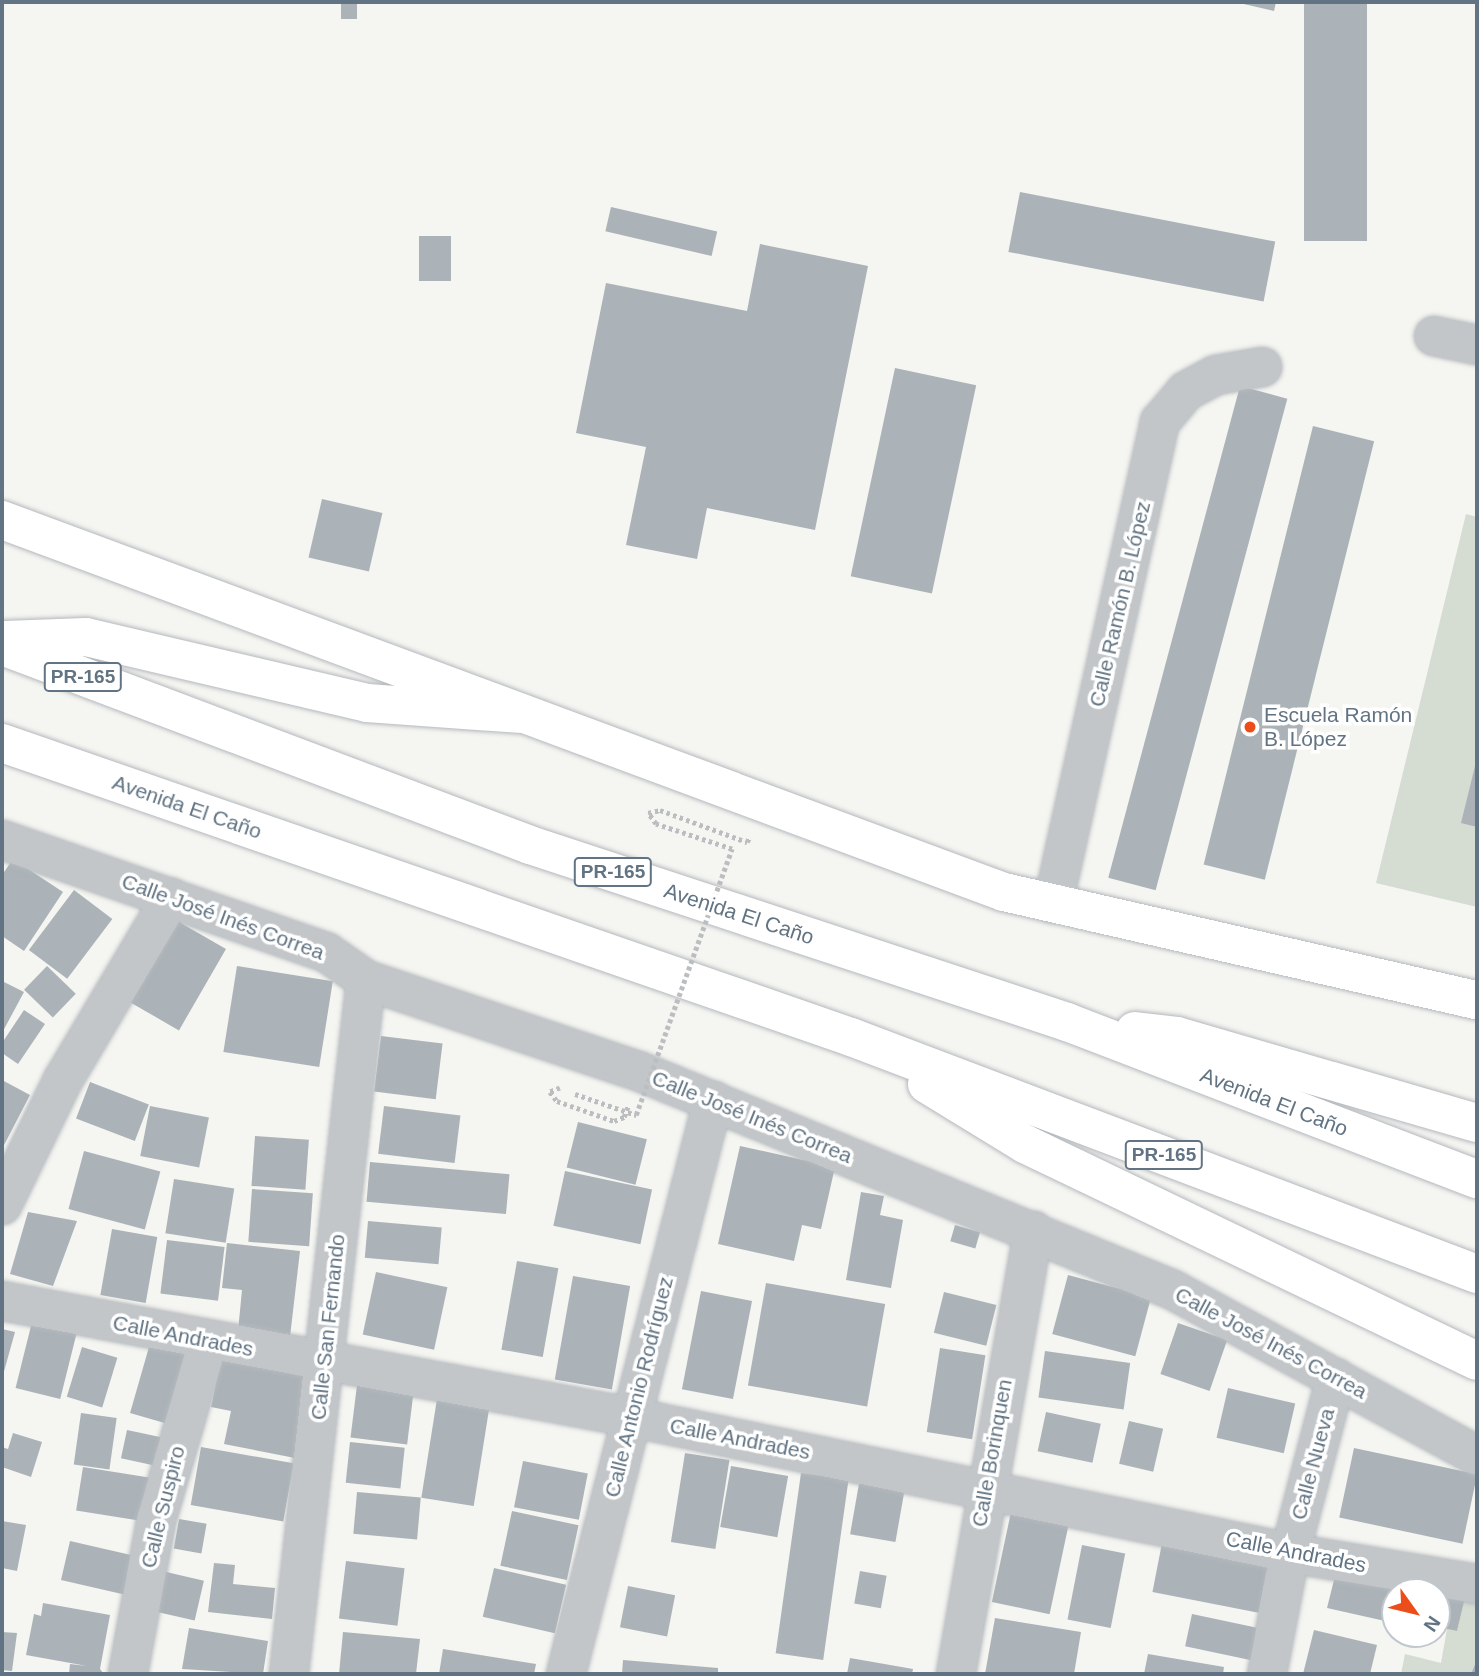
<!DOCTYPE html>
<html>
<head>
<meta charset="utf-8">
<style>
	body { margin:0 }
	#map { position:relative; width:1479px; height:1676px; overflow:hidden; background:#f5f5f1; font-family:Helvetica,sans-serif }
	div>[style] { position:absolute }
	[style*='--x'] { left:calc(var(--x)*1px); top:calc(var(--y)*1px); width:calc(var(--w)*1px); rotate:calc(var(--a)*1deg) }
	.green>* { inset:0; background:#d5dcd2 }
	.building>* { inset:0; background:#abb3b8; transform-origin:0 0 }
	.path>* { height:4.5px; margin-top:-2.25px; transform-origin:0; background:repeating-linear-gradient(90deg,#bbbec0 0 3.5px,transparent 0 7px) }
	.roads { filter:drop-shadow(0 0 2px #b4b9be) drop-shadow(0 0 2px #b4b9be) }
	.street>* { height:38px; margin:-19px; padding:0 19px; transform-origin:19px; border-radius:19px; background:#c2c6c9 }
	.secondary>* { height:38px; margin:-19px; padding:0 19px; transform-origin:19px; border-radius:19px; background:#fff }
	.highway>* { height:38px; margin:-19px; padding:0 19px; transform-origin:19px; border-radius:19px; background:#fff }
	.path-bridge>* { height:4.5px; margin-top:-2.25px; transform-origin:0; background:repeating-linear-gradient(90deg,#bbbec0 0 3.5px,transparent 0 7px) }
	.dots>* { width:19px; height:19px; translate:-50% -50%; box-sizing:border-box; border:4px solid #fff; border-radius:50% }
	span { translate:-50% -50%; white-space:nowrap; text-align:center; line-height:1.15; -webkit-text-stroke:7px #fff; paint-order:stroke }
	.shield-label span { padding:2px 5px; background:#fff; border:2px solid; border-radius:5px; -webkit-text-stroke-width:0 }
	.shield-label { font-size:19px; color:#627483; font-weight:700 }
	.street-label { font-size:21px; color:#627483 }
	.poi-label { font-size:21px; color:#627483 }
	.left { translate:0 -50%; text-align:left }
	.frame { position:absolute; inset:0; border:4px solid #627483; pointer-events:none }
	.north { position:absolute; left:1381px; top:1578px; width:70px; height:70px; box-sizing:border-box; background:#fff; border:2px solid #c0c7cd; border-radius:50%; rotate:124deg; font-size:19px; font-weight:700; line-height:28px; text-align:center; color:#627483 }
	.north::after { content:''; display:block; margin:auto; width:24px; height:32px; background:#eb4e1a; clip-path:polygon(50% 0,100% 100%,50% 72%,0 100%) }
</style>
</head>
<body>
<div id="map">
	<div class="green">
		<div style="clip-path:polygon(1466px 514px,1477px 517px,1477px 907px,1376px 883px)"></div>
		<div style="clip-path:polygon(1465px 1598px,1477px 1601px,1477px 1658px,1471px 1674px,1401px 1674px,1405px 1654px,1441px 1663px,1447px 1629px,1457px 1631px)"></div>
	</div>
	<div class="building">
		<div style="left:341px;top:2px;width:16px;height:17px"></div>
		<div style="clip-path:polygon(1235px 2px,1276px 2px,1274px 11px)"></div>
		<div style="left:1304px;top:2px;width:63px;height:239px"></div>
		<div style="left:1020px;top:192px;width:260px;height:61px;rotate:11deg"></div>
		<div style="left:611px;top:207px;width:109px;height:25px;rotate:13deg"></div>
		<div style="left:451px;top:236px;width:45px;height:32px;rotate:90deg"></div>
		<div style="clip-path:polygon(760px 244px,868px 266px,815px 530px,707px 508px,697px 559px,626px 545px,646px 447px,576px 433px,606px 283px,747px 311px)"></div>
		<div style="left:895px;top:368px;width:83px;height:213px;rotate:12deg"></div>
		<div style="left:1240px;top:386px;width:49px;height:509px;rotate:15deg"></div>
		<div style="left:1313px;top:426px;width:63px;height:452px;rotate:14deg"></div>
		<div style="left:322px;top:499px;width:62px;height:60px;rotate:13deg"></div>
		<div style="clip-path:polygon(1477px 758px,1477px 827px,1461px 823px)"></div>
		<div style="clip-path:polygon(13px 859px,63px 892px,24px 951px,2px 936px,2px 875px)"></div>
		<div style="left:74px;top:890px;width:48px;height:75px;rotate:37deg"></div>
		<div style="left:174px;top:919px;width:60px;height:94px;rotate:30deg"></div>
		<div style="left:47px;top:966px;width:40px;height:33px;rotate:44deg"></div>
		<div style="left:237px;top:966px;width:97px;height:87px;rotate:9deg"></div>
		<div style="clip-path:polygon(2px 981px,24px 992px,2px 1033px)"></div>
		<div style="clip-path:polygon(24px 1010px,45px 1024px,18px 1064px,2px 1053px,2px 1043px)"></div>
		<div style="left:381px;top:1036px;width:62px;height:56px;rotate:7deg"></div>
		<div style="clip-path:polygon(2px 1080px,30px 1095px,2px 1149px)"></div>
		<div style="left:90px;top:1082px;width:63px;height:39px;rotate:21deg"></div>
		<div style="left:150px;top:1106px;width:60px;height:51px;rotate:11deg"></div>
		<div style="left:384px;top:1106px;width:77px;height:48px;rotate:7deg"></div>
		<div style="left:578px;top:1122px;width:71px;height:47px;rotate:14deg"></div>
		<div style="left:255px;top:1136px;width:54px;height:50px;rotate:4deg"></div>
		<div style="clip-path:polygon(740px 1146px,835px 1167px,821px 1229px,802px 1225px,794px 1261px,718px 1244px)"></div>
		<div style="left:84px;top:1151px;width:79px;height:60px;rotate:15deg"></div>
		<div style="left:370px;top:1162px;width:140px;height:40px;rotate:5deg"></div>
		<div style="left:565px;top:1171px;width:89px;height:56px;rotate:12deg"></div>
		<div style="left:174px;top:1179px;width:61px;height:55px;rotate:9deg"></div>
		<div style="left:252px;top:1189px;width:61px;height:53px;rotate:4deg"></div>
		<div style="clip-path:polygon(861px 1192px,884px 1196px,880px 1215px,903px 1220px,891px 1288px,846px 1280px)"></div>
		<div style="clip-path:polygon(28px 1212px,77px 1221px,53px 1286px,10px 1274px)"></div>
		<div style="left:368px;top:1221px;width:74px;height:37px;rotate:5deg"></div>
		<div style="left:955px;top:1225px;width:26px;height:17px;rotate:16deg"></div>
		<div style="left:112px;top:1229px;width:46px;height:67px;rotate:10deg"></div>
		<div style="left:167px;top:1240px;width:58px;height:54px;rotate:7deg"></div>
		<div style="clip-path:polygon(227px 1243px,300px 1251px,290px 1337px,238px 1331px,242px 1290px,222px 1288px)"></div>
		<div style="left:517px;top:1261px;width:42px;height:90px;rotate:10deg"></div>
		<div style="left:376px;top:1272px;width:73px;height:64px;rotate:12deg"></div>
		<div style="left:1068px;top:1275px;width:86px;height:61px;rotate:15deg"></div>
		<div style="left:573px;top:1276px;width:58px;height:105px;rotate:10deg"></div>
		<div style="left:766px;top:1283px;width:121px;height:104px;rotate:10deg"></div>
		<div style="left:701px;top:1291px;width:52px;height:100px;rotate:11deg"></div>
		<div style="left:944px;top:1292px;width:54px;height:42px;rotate:14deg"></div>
		<div style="left:32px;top:1322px;width:46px;height:68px;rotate:14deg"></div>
		<div style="left:1178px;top:1323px;width:52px;height:54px;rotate:19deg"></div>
		<div style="clip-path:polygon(2px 1329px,15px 1332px,3px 1375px,2px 1375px)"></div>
		<div style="left:151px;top:1340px;width:44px;height:76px;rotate:16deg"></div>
		<div style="left:82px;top:1347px;width:37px;height:52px;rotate:17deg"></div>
		<div style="left:940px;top:1348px;width:46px;height:85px;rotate:9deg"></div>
		<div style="left:1045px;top:1351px;width:86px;height:47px;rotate:8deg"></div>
		<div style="clip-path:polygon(221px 1359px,311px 1378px,295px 1458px,224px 1444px,231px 1411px,211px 1407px)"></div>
		<div style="left:357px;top:1385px;width:57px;height:53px;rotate:7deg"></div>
		<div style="left:1228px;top:1388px;width:69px;height:51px;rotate:13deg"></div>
		<div style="left:437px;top:1399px;width:53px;height:100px;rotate:9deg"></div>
		<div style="left:1046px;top:1412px;width:56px;height:40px;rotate:12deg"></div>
		<div style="left:81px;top:1413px;width:36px;height:52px;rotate:8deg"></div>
		<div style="left:1129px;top:1421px;width:35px;height:44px;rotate:13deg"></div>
		<div style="left:127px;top:1430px;width:53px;height:29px;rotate:12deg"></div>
		<div style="clip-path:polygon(13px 1433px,42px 1442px,31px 1477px,2px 1467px,2px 1447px,8px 1449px)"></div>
		<div style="left:350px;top:1442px;width:55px;height:41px;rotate:6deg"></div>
		<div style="left:201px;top:1447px;width:94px;height:59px;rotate:10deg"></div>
		<div style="left:1354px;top:1448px;width:126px;height:71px;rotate:12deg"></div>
		<div style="left:685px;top:1453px;width:45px;height:90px;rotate:9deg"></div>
		<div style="left:523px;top:1461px;width:66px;height:47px;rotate:11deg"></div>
		<div style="left:731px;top:1466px;width:58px;height:62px;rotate:10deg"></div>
		<div style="left:83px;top:1467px;width:70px;height:44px;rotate:9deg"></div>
		<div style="left:801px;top:1473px;width:48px;height:182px;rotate:8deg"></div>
		<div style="left:860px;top:1478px;width:46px;height:57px;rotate:10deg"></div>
		<div style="left:357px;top:1492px;width:64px;height:42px;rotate:5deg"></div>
		<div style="left:512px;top:1511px;width:68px;height:56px;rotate:12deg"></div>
		<div style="left:1011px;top:1512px;width:59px;height:92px;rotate:12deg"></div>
		<div style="left:179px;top:1519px;width:28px;height:30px;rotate:10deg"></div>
		<div style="clip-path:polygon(2px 1521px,26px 1525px,17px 1571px,2px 1568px)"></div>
		<div style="left:70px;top:1541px;width:67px;height:40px;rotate:13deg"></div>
		<div style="left:1162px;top:1543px;width:108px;height:50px;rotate:11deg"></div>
		<div style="left:1082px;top:1545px;width:44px;height:76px;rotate:11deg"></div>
		<div style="left:346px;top:1561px;width:59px;height:58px;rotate:7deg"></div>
		<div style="clip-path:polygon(214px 1563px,235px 1565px,233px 1584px,275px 1588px,272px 1619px,208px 1612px)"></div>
		<div style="left:494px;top:1568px;width:74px;height:50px;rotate:13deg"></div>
		<div style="clip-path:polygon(1337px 1568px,1404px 1584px,1402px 1592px,1395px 1592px,1394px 1623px,1327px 1608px)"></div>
		<div style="left:162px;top:1571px;width:43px;height:41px;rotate:13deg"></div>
		<div style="left:860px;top:1571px;width:27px;height:33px;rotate:10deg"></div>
		<div style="left:628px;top:1586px;width:48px;height:42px;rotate:11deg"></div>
		<div style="clip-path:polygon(1437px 1592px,1465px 1598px,1457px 1631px,1437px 1627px)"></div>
		<div style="clip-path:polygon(43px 1603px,110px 1615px,100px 1669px,104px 1674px,69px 1674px,70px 1664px,87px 1666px,26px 1655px,34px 1614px,41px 1616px)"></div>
		<div style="left:1192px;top:1614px;width:70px;height:33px;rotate:12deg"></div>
		<div style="clip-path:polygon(995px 1618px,1081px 1632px,1074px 1674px,985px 1674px)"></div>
		<div style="clip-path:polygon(189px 1628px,268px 1641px,263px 1674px,182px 1669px)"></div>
		<div style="clip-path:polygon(1314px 1630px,1377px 1645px,1370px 1674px,1303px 1674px)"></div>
		<div style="clip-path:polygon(2px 1632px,17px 1633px,12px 1671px,2px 1670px)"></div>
		<div style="clip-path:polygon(343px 1632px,420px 1639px,416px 1674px,339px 1674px)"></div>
		<div style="clip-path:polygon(443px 1649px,536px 1664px,534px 1674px,439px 1674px)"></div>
		<div style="clip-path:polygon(1148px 1654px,1224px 1667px,1223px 1674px,1144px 1674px)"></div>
		<div style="clip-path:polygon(850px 1658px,913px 1669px,912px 1674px,847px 1674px)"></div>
		<div style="clip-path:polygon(1477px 1659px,1477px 1674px,1471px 1674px)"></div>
		<div style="clip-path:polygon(623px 1660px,718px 1668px,718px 1674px,622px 1674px)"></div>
	</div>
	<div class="path">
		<div style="--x:732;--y:849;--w:80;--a:-161.8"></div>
		<div style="--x:656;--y:824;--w:14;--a:-126"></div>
		<div style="--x:648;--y:813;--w:12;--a:-14"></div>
		<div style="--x:660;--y:810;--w:93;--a:20.2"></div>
		<div style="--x:747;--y:842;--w:4;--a:-63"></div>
		<div style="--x:560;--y:1088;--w:11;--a:158"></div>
		<div style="--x:550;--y:1092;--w:11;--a:52"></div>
		<div style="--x:557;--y:1101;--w:60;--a:19.3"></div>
		<div style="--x:614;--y:1121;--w:11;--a:-22"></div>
		<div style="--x:624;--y:1117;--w:12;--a:-70"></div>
		<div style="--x:575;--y:1094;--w:65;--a:19"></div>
	</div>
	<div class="roads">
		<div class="street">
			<div style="--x:1434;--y:336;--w:44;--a:11.8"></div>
			<div style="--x:2;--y:840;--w:343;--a:19.1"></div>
			<div style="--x:326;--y:952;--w:49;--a:35"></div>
			<div style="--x:366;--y:980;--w:290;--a:18.5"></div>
			<div style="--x:641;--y:1072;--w:575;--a:22.28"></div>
			<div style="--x:1173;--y:1290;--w:346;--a:28.6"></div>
			<div style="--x:1053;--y:904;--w:494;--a:-77.5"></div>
			<div style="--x:1160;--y:422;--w:40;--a:-50"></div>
			<div style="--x:1186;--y:391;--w:34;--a:-28"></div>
			<div style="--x:1216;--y:375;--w:47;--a:-9.9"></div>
			<div style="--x:2;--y:1205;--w:139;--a:-64"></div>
			<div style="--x:63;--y:1080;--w:212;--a:-59.3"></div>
			<div style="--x:2;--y:1301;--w:639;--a:10.47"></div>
			<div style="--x:630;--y:1417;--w:674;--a:11.64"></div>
			<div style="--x:1290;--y:1553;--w:190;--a:9.4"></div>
			<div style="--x:128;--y:1674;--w:156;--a:-79.6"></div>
			<div style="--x:156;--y:1521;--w:186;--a:-73.8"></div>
			<div style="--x:289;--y:1674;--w:698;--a:-83.67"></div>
			<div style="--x:566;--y:1674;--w:592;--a:-75.61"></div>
			<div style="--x:956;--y:1674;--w:450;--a:-80.1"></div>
			<div style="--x:1267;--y:1674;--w:123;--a:-79.2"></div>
			<div style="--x:1290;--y:1553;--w:181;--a:-75.3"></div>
		</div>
		<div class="secondary">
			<div style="--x:2;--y:520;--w:1069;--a:20.37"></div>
			<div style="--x:1004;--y:892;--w:485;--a:12.9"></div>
		</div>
		<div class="highway">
			<div style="--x:5;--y:640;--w:81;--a:-2.1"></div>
			<div style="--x:86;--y:637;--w:289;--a:13.2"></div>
			<div style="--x:367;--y:703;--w:152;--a:4.1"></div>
			<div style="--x:2;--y:646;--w:564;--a:20.65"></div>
			<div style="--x:530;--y:845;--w:565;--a:18.24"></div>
			<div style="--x:1067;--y:1022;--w:439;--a:21"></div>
			<div style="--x:2;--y:743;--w:898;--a:19.1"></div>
			<div style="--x:851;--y:1037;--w:669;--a:20.74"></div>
			<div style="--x:1135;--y:1031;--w:42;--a:6.8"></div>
			<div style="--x:1177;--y:1036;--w:312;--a:16.2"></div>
			<div style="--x:927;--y:1084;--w:115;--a:31.5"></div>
			<div style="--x:1025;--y:1144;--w:501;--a:25.65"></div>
		</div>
	</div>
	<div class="path-bridge">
		<div style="--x:636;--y:1115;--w:283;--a:-70.2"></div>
	</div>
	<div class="dots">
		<div style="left:1250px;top:727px;background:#eb4e1a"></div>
	</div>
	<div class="shield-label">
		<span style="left:83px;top:677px">PR-165</span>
		<span style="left:613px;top:872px">PR-165</span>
		<span style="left:1164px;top:1155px">PR-165</span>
	</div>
	<div class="street-label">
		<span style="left:1120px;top:604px;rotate:-77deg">Calle Ramón B. López</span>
		<span style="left:187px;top:807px;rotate:19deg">Avenida El Caño</span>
		<span style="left:739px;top:914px;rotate:18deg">Avenida El Caño</span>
		<span style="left:223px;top:917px;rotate:20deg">Calle José Inés Correa</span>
		<span style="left:1274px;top:1102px;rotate:21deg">Avenida El Caño</span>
		<span style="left:752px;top:1117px;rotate:22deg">Calle José Inés Correa</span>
		<span style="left:328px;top:1327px;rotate:-84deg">Calle San Fernando</span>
		<span style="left:183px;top:1336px;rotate:11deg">Calle Andrades</span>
		<span style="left:1271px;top:1343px;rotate:28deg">Calle José Inés Correa</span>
		<span style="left:639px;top:1387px;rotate:-76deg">Calle Antonio Rodríguez</span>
		<span style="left:740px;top:1439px;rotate:11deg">Calle Andrades</span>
		<span style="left:992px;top:1453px;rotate:-80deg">Calle Borinquen</span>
		<span style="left:1313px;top:1464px;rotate:-75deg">Calle Nueva</span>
		<span style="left:163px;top:1507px;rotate:-76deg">Calle Suspiro</span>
		<span style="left:1296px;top:1552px;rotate:11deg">Calle Andrades</span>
	</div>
	<div class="poi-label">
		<span class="left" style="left:1264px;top:727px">Escuela Ramón<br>B. López</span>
	</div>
	<div class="frame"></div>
	<div class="north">N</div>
</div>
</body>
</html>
